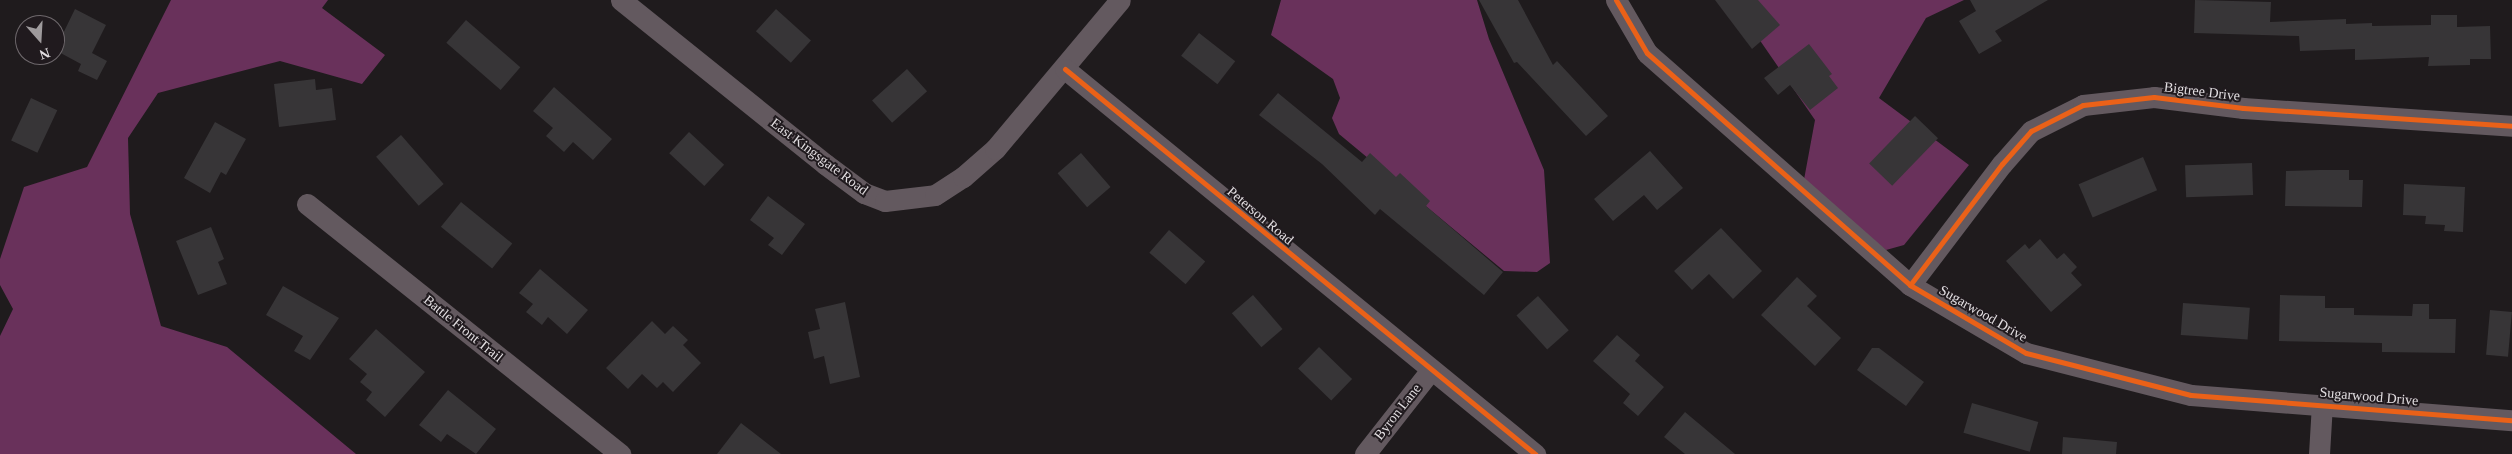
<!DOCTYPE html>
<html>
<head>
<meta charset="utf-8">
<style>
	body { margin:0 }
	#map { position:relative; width:2512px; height:454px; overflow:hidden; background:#1f1b1d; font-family:Georgia,serif }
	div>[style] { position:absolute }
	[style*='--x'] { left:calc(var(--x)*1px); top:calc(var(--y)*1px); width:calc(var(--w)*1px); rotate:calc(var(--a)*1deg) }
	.forest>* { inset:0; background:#69315b }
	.building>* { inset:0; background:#373537; transform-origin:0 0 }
	.street>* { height:21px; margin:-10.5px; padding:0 10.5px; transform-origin:10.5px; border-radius:10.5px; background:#63595f }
	.cycleway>* { height:5px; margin:-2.5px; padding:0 2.5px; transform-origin:2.5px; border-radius:2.5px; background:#ea6118 }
	span { translate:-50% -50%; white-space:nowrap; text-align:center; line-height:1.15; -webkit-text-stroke:4px #201a1e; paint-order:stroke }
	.street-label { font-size:14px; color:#e2dee1 }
	.north { position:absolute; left:15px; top:15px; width:50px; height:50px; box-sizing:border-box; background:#201a1e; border:1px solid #6e686c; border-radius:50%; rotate:161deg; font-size:14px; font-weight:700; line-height:20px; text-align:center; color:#e2dee1 }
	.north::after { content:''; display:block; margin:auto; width:18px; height:22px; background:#9e9a9c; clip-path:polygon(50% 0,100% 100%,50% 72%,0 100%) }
</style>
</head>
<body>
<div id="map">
	<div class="forest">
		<div style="clip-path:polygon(171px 0,328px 0,322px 8px,385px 55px,362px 84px,280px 61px,158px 93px,128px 138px,130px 214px,161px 326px,227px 347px,356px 454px,0 454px,0 336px,13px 309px,0 285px,0 259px,24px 187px,87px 167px)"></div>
		<div style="clip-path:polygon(1281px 0,1477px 0,1489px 39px,1544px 170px,1550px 263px,1537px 272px,1504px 271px,1339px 134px,1332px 118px,1340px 98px,1333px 79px,1271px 35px)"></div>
		<div style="clip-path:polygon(1732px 0,1964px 0,1926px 18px,1879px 98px,1969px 165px,1904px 245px,1886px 250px,1803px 185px,1815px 120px)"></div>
	</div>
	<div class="building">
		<div style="clip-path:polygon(1479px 0,1518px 0,1553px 65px,1557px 61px,1608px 116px,1586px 136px,1517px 62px,1514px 63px)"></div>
		<div style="clip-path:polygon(1715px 0,1758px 0,1780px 25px,1752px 49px)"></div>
		<div style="clip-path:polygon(1970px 0,2048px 0,1995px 31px,2002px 41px,1979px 54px,1959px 21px,1976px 11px)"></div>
		<div style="clip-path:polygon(2195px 0,2271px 2px,2270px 22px,2346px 19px,2346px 24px,2372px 23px,2372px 26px,2431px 25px,2431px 15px,2457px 15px,2457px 27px,2490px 26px,2491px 59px,2470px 59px,2470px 65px,2428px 66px,2429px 57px,2355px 60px,2355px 49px,2300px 51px,2299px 36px,2194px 33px)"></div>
		<div style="clip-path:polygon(75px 9px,106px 25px,92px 53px,107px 61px,97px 80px,78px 71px,81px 64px,55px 50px)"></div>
		<div style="left:776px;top:9px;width:47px;height:30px;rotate:42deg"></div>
		<div style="left:466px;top:20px;width:72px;height:30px;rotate:41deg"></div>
		<div style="left:1199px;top:33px;width:46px;height:29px;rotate:38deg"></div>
		<div style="clip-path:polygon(1809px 44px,1832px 74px,1829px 76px,1838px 88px,1810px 110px,1790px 85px,1778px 95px,1764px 78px)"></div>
		<div style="left:907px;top:69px;width:30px;height:47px;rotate:48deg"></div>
		<div style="clip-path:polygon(315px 79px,316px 90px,332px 88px,336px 120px,279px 127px,274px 84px)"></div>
		<div style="clip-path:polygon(554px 87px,612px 139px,593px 160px,573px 142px,564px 152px,546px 136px,553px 128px,533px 111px)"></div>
		<div style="clip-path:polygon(1278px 93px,1362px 162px,1370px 153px,1396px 177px,1400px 173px,1430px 201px,1426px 206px,1503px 272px,1484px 295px,1380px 209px,1375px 215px,1322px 164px,1259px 115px)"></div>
		<div style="left:31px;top:98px;width:29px;height:47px;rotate:25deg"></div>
		<div style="left:1915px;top:116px;width:32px;height:66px;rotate:44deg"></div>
		<div style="clip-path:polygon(215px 122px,246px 139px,226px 175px,221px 172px,210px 193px,184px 178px)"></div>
		<div style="left:689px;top:132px;width:48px;height:29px;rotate:43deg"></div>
		<div style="left:401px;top:135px;width:65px;height:33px;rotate:49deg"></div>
		<div style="clip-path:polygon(1650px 151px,1683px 188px,1657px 210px,1644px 195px,1613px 221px,1594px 199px)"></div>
		<div style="left:1081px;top:153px;width:45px;height:31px;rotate:49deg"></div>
		<div style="left:2143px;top:157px;width:36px;height:70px;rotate:67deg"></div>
		<div style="left:2252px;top:163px;width:32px;height:67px;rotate:88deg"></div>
		<div style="clip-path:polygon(2320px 170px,2349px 170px,2349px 180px,2363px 180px,2362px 207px,2285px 206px,2286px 171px)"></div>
		<div style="clip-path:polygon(2404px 184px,2465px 187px,2463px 232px,2444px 231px,2445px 225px,2425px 224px,2426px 216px,2403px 215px)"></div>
		<div style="clip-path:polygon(768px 196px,805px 224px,782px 255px,768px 245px,774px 238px,750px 220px)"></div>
		<div style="left:461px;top:202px;width:66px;height:32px;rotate:39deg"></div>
		<div style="clip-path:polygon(211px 227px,224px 259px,218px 262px,227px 284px,198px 295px,176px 241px)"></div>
		<div style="clip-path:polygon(1721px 228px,1762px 271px,1733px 299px,1709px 274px,1692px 290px,1674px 271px)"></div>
		<div style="left:1169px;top:230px;width:48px;height:30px;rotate:41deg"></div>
		<div style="clip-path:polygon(2040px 239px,2057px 259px,2064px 253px,2077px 267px,2071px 273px,2082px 285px,2051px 312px,2006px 261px,2025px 244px,2029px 249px)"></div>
		<div style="clip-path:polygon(540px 269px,588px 310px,567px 334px,548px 317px,542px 325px,526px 312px,533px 304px,519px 293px)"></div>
		<div style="clip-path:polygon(1797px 277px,1817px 296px,1807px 306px,1841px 338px,1815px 366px,1761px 315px)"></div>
		<div style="clip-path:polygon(283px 286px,339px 318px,310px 360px,294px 351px,303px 336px,266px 315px)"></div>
		<div style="left:1253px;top:295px;width:45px;height:28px;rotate:49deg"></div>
		<div style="clip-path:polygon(2280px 295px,2325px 296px,2325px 308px,2354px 308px,2354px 315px,2412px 316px,2413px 304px,2429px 304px,2429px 319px,2456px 319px,2455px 353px,2382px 352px,2382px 343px,2279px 341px)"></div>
		<div style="left:1538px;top:296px;width:46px;height:29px;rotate:48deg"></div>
		<div style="clip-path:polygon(845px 302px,860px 377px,830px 384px,824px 356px,814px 359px,808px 332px,820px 329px,815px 309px)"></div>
		<div style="left:2183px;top:303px;width:67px;height:32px;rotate:4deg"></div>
		<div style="left:2490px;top:310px;width:22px;height:45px;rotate:5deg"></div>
		<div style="clip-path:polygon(652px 321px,665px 334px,673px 326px,688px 340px,683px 345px,701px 363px,673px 392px,663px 382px,657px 388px,642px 374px,628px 389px,606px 368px)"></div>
		<div style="clip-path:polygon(376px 329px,425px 372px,385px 417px,366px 400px,372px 392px,360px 382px,367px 374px,349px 359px)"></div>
		<div style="clip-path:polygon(1617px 335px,1640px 355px,1635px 361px,1664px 387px,1638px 416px,1623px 403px,1630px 394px,1593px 361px)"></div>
		<div style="left:1319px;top:347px;width:46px;height:30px;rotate:44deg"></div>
		<div style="clip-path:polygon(1872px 348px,1879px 348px,1924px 382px,1906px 406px,1857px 370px)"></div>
		<div style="clip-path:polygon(448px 390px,496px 429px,476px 454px,447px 434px,441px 442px,419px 425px)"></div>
		<div style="left:1972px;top:403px;width:69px;height:31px;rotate:16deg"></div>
		<div style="clip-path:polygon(1685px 412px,1735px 454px,1685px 454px,1664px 437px)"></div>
		<div style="clip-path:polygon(741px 423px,781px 454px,717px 454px)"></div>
		<div style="clip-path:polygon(2063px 437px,2117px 442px,2116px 454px,2062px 454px)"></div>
	</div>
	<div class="street">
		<div style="--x:621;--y:0;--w:262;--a:38.8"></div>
		<div style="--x:825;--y:164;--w:49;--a:36.6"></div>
		<div style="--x:864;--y:193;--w:22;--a:21"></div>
		<div style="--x:885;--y:201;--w:50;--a:-6.8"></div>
		<div style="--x:935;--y:195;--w:33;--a:-33"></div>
		<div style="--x:963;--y:177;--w:43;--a:-41.2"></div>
		<div style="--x:995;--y:149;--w:194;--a:-50"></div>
		<div style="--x:1616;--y:0;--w:61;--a:59.7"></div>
		<div style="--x:1647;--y:53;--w:351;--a:41.4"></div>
		<div style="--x:1910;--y:285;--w:134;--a:30.4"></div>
		<div style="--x:2026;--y:353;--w:170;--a:14.3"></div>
		<div style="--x:2191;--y:395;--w:322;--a:4.5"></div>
		<div style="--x:1065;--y:69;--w:608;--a:39.32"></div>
		<div style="--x:307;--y:204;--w:401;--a:38.6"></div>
		<div style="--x:1910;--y:285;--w:152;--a:-52.8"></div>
		<div style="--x:2002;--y:164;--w:44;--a:-48.7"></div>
		<div style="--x:2031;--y:131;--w:58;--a:-26.6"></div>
		<div style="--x:2083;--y:105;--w:71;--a:-6.4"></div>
		<div style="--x:2154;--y:97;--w:90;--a:7"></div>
		<div style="--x:2243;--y:108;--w:270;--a:3.8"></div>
		<div style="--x:1365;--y:454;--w:105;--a:-51.9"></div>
		<div style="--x:2319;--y:454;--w:50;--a:-86.6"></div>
	</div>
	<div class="cycleway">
		<div style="--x:1616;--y:0;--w:61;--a:59.7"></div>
		<div style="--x:1647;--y:53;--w:351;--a:41.4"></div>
		<div style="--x:1910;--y:285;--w:134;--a:30.4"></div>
		<div style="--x:2026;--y:353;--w:170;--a:14.3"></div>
		<div style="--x:2191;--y:395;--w:322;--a:4.5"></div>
		<div style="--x:1065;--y:69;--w:608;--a:39.32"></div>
		<div style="--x:1910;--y:285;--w:152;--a:-52.8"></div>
		<div style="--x:2002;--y:164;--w:44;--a:-48.7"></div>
		<div style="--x:2031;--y:131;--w:58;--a:-26.6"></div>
		<div style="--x:2083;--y:105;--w:71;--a:-6.4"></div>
		<div style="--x:2154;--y:97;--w:90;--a:7"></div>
		<div style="--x:2243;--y:108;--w:270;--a:3.8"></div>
	</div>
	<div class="street-label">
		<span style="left:2202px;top:92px;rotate:7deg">Bigtree Drive</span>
		<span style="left:819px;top:157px;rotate:37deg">East Kingsgate Road</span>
		<span style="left:1260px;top:216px;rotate:40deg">Peterson Road</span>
		<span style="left:1983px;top:314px;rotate:30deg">Sugarwood Drive</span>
		<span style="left:463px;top:329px;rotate:39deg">Battle Front Trail</span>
		<span style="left:2369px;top:397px;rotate:5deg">Sugarwood Drive</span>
		<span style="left:1398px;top:412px;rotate:-52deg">Byron Lane</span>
	</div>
	<div class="north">N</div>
</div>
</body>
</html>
